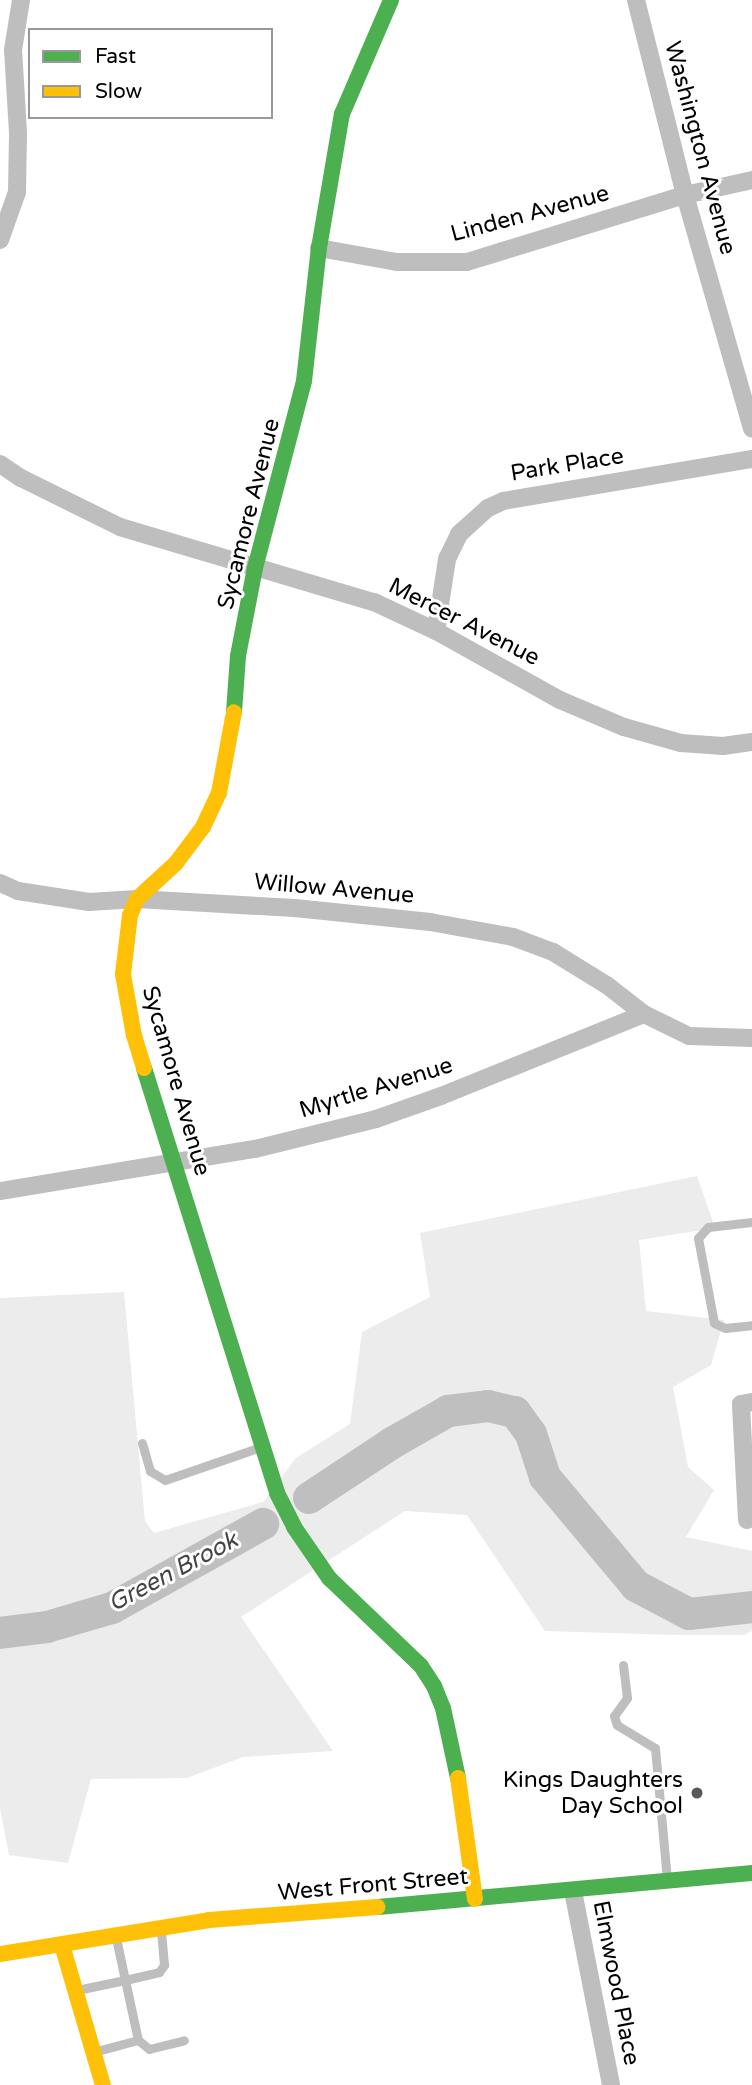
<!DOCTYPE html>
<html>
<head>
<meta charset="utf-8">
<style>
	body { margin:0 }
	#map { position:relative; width:752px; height:2085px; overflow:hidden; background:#fff; font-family:"Varela Round",sans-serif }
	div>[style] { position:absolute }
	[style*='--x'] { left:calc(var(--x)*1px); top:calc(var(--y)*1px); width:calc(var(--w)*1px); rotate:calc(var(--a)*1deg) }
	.green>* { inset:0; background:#ececec }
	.river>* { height:32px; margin:-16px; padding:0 16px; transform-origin:16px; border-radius:16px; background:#bfbfbf }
	.lane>* { height:9px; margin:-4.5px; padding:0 4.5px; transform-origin:4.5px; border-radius:4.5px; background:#bebebe }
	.street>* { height:18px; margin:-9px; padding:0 9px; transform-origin:9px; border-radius:9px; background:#bebebe }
	.fast>* { height:16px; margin:-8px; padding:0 8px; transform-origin:8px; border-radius:8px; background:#4caf50 }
	.slow>* { height:16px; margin:-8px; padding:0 8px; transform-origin:8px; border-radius:8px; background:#ffc107 }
	.dots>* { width:19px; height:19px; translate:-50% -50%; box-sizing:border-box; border:4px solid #fff; border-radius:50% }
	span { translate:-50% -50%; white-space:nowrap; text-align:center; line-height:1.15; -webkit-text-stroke:6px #fff; paint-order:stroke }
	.street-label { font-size:23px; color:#000 }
	.poi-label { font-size:23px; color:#000 }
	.right { translate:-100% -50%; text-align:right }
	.water-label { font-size:24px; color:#444; font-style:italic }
	.legend { position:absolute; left:28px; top:28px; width:245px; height:91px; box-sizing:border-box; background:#fff; border:2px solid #999; margin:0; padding:9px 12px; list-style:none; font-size:21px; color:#000 }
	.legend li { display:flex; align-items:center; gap:14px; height:35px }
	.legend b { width:35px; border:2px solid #999 }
</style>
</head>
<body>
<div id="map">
	<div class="green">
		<div style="clip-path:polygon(697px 1176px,715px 1228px,639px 1240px,646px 1311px,724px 1320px,711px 1365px,673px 1387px,688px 1467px,714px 1490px,686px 1537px,752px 1551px,752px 1631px,744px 1635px,678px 1635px,545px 1631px,467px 1515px,405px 1511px,241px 1617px,333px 1751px,243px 1757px,187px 1778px,91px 1779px,68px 1863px,9px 1855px,0 1808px,0 1298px,124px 1292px,145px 1521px,154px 1533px,263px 1502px,296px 1458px,350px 1424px,362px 1332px,430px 1297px,420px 1233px)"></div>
	</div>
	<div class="river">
		<div style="--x:309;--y:1498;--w:100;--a:-33.5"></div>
		<div style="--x:392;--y:1443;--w:64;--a:-29.7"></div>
		<div style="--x:448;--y:1411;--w:40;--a:-7.1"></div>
		<div style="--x:488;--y:1406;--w:28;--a:13"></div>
		<div style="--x:515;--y:1412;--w:27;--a:54"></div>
		<div style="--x:531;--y:1434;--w:45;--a:72"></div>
		<div style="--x:545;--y:1477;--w:142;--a:50.1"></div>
		<div style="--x:636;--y:1586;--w:60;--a:27.8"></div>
		<div style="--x:689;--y:1614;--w:63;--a:-6.3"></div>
		<div style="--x:0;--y:1633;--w:47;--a:-7.3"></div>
		<div style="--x:47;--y:1627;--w:68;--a:-16.3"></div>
		<div style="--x:112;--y:1608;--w:173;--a:-29.1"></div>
	</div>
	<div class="lane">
		<div style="--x:752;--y:1222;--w:44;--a:173.5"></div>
		<div style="--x:708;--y:1227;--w:15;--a:132"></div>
		<div style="--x:698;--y:1238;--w:86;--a:79.3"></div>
		<div style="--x:714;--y:1323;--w:12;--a:24"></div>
		<div style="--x:725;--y:1328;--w:27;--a:-6"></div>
		<div style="--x:142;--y:1443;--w:29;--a:74"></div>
		<div style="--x:150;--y:1471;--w:17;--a:31"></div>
		<div style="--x:165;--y:1480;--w:102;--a:-19"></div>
		<div style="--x:623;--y:1665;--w:33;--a:83"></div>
		<div style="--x:627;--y:1698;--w:22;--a:126"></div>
		<div style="--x:614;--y:1716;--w:9;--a:72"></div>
		<div style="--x:617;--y:1725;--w:44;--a:31.2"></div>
		<div style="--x:655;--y:1748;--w:133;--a:84.8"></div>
		<div style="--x:116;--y:1938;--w:43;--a:77.9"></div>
		<div style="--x:125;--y:1980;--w:35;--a:-13"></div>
		<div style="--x:159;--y:1972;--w:9;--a:-54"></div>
		<div style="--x:164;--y:1965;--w:35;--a:-95"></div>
		<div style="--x:77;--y:1990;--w:49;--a:-11.8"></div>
		<div style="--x:125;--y:1980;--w:61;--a:77.8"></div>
		<div style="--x:138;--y:2040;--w:47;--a:165.1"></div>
		<div style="--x:138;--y:2040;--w:14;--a:39"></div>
		<div style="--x:149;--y:2049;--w:36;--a:-14"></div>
	</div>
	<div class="street">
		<div style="--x:636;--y:0;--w:201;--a:75.9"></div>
		<div style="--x:685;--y:195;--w:243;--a:74"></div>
		<div style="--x:0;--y:240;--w:51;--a:-70.5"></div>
		<div style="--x:17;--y:192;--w:59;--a:-89"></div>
		<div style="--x:18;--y:133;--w:83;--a:-93.4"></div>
		<div style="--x:13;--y:50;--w:51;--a:-80.9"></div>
		<div style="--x:319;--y:248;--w:79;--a:10.2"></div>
		<div style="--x:397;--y:262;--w:70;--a:0"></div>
		<div style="--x:467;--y:262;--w:228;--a:-17.1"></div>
		<div style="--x:685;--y:195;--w:69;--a:-12.6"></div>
		<div style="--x:0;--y:464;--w:25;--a:34"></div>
		<div style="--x:21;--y:478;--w:110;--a:26.3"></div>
		<div style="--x:120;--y:527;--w:265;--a:16.5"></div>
		<div style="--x:374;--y:602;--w:68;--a:25.1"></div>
		<div style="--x:436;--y:631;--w:142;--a:29.1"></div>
		<div style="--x:560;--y:700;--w:69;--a:22.9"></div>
		<div style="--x:624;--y:727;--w:59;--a:15.7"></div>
		<div style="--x:681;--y:743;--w:42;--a:4.1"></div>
		<div style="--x:723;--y:746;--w:29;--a:-8"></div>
		<div style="--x:436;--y:631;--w:73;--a:-81.3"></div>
		<div style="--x:447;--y:559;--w:28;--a:-64"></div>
		<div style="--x:459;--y:534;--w:39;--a:-42"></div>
		<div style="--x:488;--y:508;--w:17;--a:-25"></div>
		<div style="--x:503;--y:501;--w:253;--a:-9.6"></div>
		<div style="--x:0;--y:883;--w:20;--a:24"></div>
		<div style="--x:18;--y:891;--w:72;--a:8.8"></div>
		<div style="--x:89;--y:902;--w:48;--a:-3.6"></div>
		<div style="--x:137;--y:899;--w:158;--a:3.3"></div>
		<div style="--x:295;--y:908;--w:136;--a:5.9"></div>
		<div style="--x:430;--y:922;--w:84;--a:10.2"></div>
		<div style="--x:513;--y:937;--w:43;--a:20.6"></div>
		<div style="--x:553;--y:952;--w:65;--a:31.7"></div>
		<div style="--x:608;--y:986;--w:46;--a:37.9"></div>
		<div style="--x:0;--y:1191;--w:258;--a:-9.4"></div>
		<div style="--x:255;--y:1149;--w:125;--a:-13.9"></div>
		<div style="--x:376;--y:1119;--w:69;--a:-19.5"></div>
		<div style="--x:441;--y:1096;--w:219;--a:-22"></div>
		<div style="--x:644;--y:1014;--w:50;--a:26.1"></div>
		<div style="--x:689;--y:1036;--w:63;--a:1.8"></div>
		<div style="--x:747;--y:1520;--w:116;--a:-93"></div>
		<div style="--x:741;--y:1404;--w:11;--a:-10"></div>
		<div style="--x:573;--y:1891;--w:198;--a:78.9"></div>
	</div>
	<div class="fast">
		<div style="--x:234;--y:712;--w:56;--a:-85.9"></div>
		<div style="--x:238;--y:656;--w:90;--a:-79.1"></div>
		<div style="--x:255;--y:568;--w:193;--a:-75.3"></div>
		<div style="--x:304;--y:381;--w:134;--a:-83.6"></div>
		<div style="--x:319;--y:248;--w:136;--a:-80.3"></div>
		<div style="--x:342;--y:114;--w:124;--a:-66.7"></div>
		<div style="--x:144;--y:1068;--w:445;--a:72.6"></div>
		<div style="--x:277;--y:1493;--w:38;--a:63"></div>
		<div style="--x:294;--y:1527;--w:62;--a:55.5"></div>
		<div style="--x:329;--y:1578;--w:127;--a:43.7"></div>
		<div style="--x:421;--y:1666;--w:24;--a:57"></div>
		<div style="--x:434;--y:1686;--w:24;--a:68"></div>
		<div style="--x:443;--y:1708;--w:72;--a:77.9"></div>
		<div style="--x:378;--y:1907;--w:376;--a:-5.2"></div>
	</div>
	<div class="slow">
		<div style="--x:144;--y:1068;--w:34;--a:-107"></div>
		<div style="--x:134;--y:1036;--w:63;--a:-100.1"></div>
		<div style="--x:123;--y:974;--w:59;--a:-83.2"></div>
		<div style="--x:130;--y:915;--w:17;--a:-66"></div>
		<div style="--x:137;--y:899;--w:53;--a:-42.7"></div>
		<div style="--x:176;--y:863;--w:45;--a:-53.1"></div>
		<div style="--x:203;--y:827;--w:38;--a:-65"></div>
		<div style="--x:219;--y:793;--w:82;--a:-79.5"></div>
		<div style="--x:458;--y:1778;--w:122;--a:82"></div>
		<div style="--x:62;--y:1945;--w:146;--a:73.7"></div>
		<div style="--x:0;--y:1954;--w:212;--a:-9.2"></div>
		<div style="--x:209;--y:1920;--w:169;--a:-4.4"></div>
	</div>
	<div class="dots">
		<div style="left:697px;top:1793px;background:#595959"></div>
	</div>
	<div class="street-label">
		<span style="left:700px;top:148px;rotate:75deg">Washington Avenue</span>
		<span style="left:530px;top:214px;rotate:-15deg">Linden Avenue</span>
		<span style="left:567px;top:465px;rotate:-9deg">Park Place</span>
		<span style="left:249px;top:514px;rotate:-76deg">Sycamore Avenue</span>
		<span style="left:464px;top:622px;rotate:27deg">Mercer Avenue</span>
		<span style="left:334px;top:889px;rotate:5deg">Willow Avenue</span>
		<span style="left:176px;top:1081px;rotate:74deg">Sycamore Avenue</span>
		<span style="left:376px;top:1088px;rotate:-17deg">Myrtle Avenue</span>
		<span style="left:373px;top:1885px;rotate:-5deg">West Front Street</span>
		<span style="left:616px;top:1983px;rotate:79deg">Elmwood Place</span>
	</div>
	<div class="poi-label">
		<span class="right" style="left:683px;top:1793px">Kings Daughters<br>Day School</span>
	</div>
	<div class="water-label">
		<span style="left:173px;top:1572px;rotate:-28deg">Green Brook</span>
	</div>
	<ul class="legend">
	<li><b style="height:9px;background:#4caf50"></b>Fast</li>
	<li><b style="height:9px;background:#ffc107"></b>Slow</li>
	</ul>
</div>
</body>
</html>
